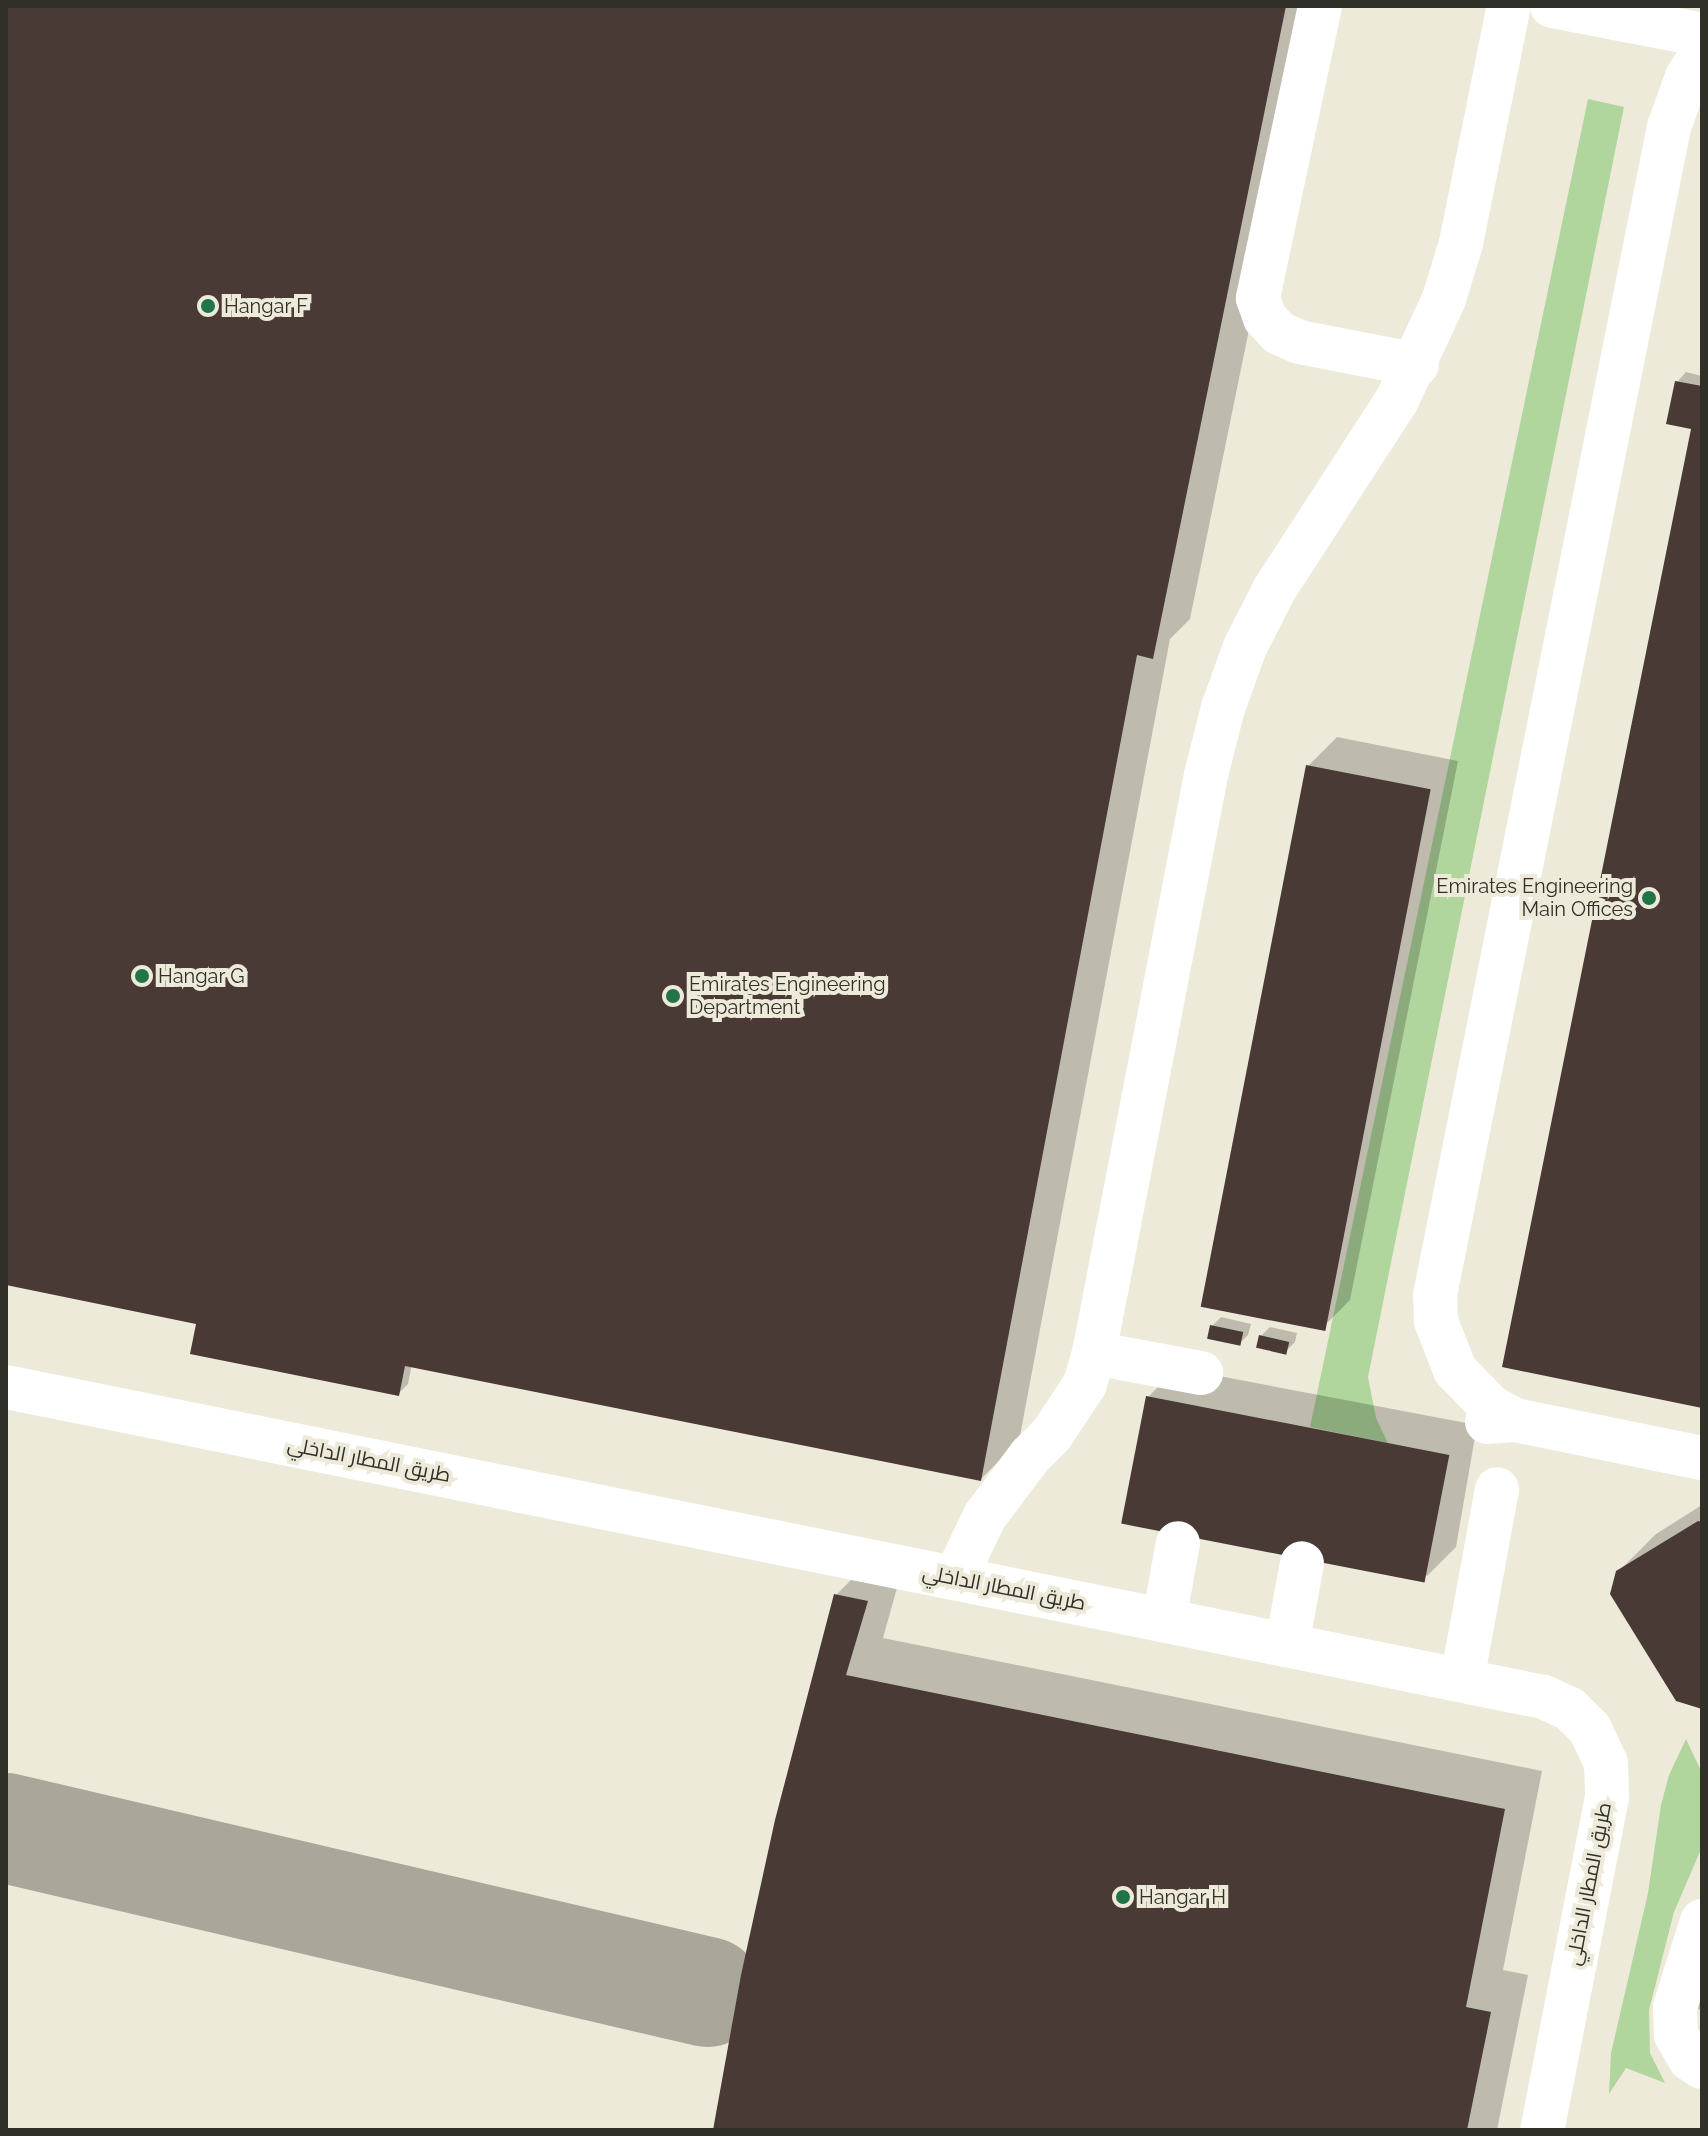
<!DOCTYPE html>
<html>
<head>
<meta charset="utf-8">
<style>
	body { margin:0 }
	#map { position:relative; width:1708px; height:2136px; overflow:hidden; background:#eeeada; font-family:Raleway,Cairo,sans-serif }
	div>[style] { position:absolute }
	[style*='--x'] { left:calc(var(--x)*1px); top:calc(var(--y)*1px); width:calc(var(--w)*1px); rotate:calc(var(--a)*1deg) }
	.green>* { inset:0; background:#b0d69d }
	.shadow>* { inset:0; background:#0003 }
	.taxiway>* { height:110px; margin:-55px; padding:0 55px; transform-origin:55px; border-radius:55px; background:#aaa69a }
	.building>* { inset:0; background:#493a35; transform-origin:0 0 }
	.minor>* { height:44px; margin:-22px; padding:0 22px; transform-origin:22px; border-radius:22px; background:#fff }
	.dots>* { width:22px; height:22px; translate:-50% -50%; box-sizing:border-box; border:4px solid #eeeada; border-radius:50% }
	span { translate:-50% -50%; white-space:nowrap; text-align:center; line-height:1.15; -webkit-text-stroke:8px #eeeada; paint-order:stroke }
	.poi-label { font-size:20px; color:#302f28 }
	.left { translate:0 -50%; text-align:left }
	.right { translate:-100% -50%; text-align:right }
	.street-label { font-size:20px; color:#302f28 }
	.frame { position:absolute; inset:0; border:8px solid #302f28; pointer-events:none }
</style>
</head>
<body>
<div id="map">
	<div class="green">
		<div style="clip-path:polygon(1588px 99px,1624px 107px,1368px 1377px,1376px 1418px,1388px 1443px,1310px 1427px)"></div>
		<div style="clip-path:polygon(1686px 1739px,1702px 1773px,1702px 1847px,1674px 1912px,1649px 2010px,1650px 2053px,1665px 2083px,1626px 2068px,1609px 2094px,1611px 2053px,1648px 1893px,1661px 1805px,1669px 1775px)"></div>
	</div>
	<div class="shadow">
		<div style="clip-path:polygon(6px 6px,1315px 6px,1190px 619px,1170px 639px,1019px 1441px,981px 1479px,412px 1364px,408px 1384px,398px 1394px,201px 1321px,6px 1282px)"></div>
		<div style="clip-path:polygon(1686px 372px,1702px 376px,1702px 1406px,1693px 428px,1677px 382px)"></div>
		<div style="clip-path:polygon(1337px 737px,1458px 761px,1350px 1300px,1321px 1329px,1308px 766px)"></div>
		<div style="clip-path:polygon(1221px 1317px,1251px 1324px,1248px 1335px,1239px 1344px,1212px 1326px)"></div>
		<div style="clip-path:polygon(1270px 1327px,1297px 1333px,1295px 1342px,1286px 1351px,1261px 1336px)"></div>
		<div style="clip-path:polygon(1177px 1368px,1477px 1425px,1456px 1547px,1427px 1576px,1148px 1397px)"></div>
		<div style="clip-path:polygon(1702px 1505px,1702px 1706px,1618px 1572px,1656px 1534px)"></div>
		<div style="clip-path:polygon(874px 1557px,904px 1563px,883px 1638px,1542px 1771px,1503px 1970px,1528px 1975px,1497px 2130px,715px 2130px,836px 1595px)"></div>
		<div style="clip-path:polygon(1702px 1992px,1702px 2010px,1698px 2009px)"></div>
	</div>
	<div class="taxiway">
		<div style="--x:6;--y:1828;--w:720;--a:13.17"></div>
	</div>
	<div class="building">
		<div style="clip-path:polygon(6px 6px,1286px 6px,1153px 659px,1137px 655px,981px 1481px,405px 1366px,399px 1396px,190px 1354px,196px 1324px,6px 1285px)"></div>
		<div style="clip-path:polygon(1675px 381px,1702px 386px,1702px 1408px,1502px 1367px,1691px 429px,1666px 424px)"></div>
		<div style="left:1306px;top:765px;width:127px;height:552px;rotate:11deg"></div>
		<div style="left:1210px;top:1325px;width:34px;height:14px;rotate:12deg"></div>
		<div style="left:1259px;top:1335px;width:31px;height:13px;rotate:13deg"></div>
		<div style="left:1146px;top:1396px;width:309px;height:130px;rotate:11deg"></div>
		<div style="clip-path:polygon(1698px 1521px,1702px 1522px,1702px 1709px,1676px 1701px,1610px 1594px,1616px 1571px)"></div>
		<div style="clip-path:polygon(834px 1594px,868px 1601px,846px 1675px,1505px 1809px,1466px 2007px,1491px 2012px,1467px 2130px,713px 2130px,741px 1975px,775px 1820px)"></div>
	</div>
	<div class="minor">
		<div style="--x:1320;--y:6;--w:299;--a:102"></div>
		<div style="--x:1258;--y:298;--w:21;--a:71"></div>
		<div style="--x:1265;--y:318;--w:21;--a:47"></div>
		<div style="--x:1279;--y:333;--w:22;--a:24"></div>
		<div style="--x:1299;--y:342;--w:120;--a:11"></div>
		<div style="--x:1552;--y:6;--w:153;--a:10.9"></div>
		<div style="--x:1094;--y:1353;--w:109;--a:10.6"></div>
		<div style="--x:6;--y:1387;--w:1569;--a:11.4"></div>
		<div style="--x:1544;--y:1697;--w:29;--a:25"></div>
		<div style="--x:1570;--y:1709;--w:28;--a:45"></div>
		<div style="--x:1590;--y:1729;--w:38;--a:65"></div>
		<div style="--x:1606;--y:1763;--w:34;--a:88"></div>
		<div style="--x:1607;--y:1797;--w:339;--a:101"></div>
		<div style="--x:1515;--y:1420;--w:26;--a:-152"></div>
		<div style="--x:1492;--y:1408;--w:53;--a:-134.2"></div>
		<div style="--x:1455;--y:1370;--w:53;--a:-111.2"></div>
		<div style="--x:1436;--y:1321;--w:26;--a:-92"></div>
		<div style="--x:1435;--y:1295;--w:1191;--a:-78.67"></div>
		<div style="--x:1669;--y:127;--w:53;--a:-70.2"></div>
		<div style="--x:1687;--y:77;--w:27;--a:-57"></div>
		<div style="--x:1487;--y:1422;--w:28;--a:-4"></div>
		<div style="--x:1515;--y:1420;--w:191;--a:11.5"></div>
		<div style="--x:955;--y:1578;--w:69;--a:-64.2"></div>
		<div style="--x:985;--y:1516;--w:75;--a:-53.1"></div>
		<div style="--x:1030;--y:1456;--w:31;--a:-45"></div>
		<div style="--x:1052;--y:1434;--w:60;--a:-56.6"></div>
		<div style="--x:1085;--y:1384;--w:32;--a:-74"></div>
		<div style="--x:1094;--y:1353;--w:589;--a:-79.03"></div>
		<div style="--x:1206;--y:775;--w:69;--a:-75.8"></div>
		<div style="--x:1223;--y:708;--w:65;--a:-70.2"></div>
		<div style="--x:1245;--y:647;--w:64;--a:-63"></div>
		<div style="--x:1274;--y:590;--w:226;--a:-57.1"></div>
		<div style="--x:1397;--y:400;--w:111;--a:-65"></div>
		<div style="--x:1444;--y:299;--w:59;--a:-73.1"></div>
		<div style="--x:1461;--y:243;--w:242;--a:-78.6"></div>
		<div style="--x:1164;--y:1620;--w:78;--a:-79.7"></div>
		<div style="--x:1287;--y:1645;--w:83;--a:-79.6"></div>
		<div style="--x:1462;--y:1680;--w:194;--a:-79.6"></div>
		<div style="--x:1702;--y:1921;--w:90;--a:107.4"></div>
		<div style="--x:1675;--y:2007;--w:28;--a:88"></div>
		<div style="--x:1676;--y:2035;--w:28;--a:60"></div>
		<div style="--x:1690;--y:2059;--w:14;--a:34"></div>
	</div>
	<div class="dots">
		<div style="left:208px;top:306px;background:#207447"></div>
		<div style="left:1649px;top:898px;background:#207447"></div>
		<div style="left:142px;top:976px;background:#207447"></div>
		<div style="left:673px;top:996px;background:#207447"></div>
		<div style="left:1123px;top:1897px;background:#207447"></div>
	</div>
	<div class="poi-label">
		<span class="left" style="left:224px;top:306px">Hangar F</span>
		<span class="right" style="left:1633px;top:898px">Emirates Engineering<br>Main Offices</span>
		<span class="left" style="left:158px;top:976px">Hangar G</span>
		<span class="left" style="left:689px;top:996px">Emirates Engineering<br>Department</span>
		<span class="left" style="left:1139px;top:1897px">Hangar H</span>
	</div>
	<div class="street-label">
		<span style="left:369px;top:1460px;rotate:11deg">طريق المطار الداخلي</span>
		<span style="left:1004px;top:1588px;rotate:11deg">طريق المطار الداخلي</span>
		<span style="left:1589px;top:1884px;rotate:-79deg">طريق المطار الداخلي</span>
	</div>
	<div class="frame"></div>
</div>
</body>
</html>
